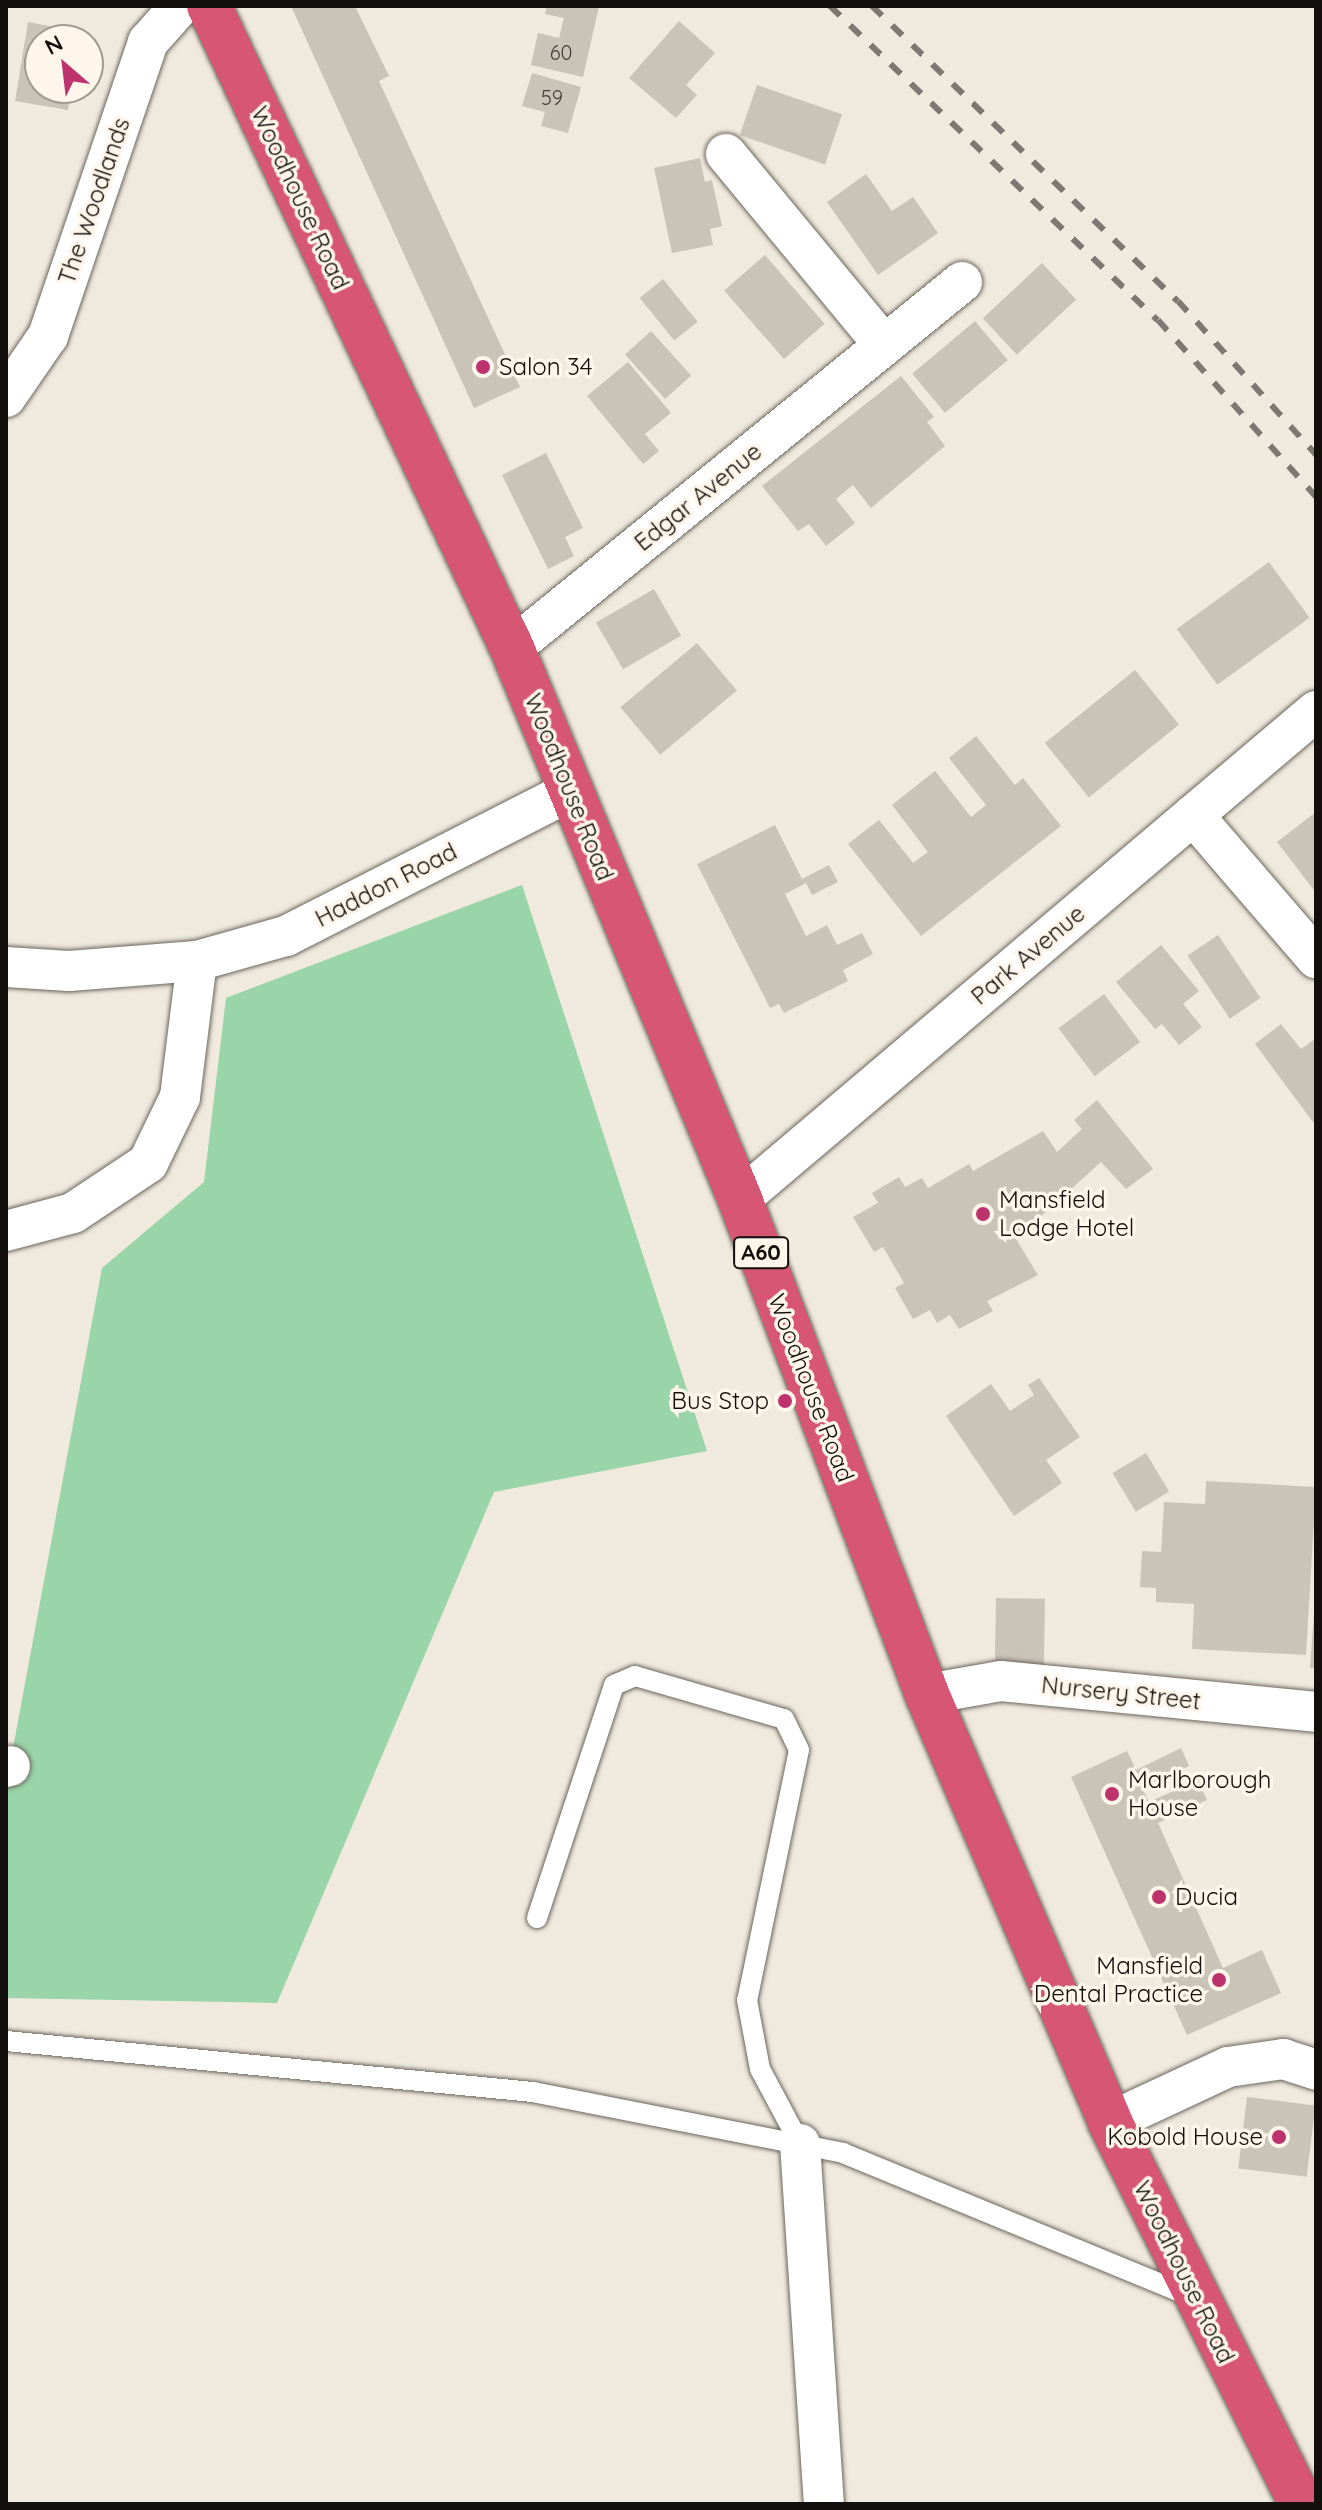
<!DOCTYPE html>
<html>
<head>
<meta charset="utf-8">
<style>
	body { margin:0 }
	#map { position:relative; width:1322px; height:2510px; overflow:hidden; background:#f0e9de; font-family:Quicksand,sans-serif }
	div>[style] { position:absolute }
	[style*='--x'] { left:calc(var(--x)*1px); top:calc(var(--y)*1px); width:calc(var(--w)*1px); rotate:calc(var(--a)*1deg) }
	.green>* { inset:0; background:#9ad4a9 }
	.building>* { inset:0; background:#cac3b8; transform-origin:0 0 }
	.roads { filter:drop-shadow(0 0 2px #6b655b) drop-shadow(0 0 2px #6b655b) }
	.lane>* { height:20px; margin:-10px; padding:0 10px; transform-origin:10px; border-radius:10px; background:#fff }
	.street>* { height:40px; margin:-20px; padding:0 20px; transform-origin:20px; border-radius:20px; background:#fff }
	.highway>* { height:44px; margin:-22px; padding:0 22px; transform-origin:22px; border-radius:22px; background:#d65674 }
	.rail>* { height:6px; margin-top:-3px; transform-origin:0; background:repeating-linear-gradient(90deg,#7d7871 0 14px,transparent 0 28px) }
	.dots>* { width:22px; height:22px; translate:-50% -50%; box-sizing:border-box; border:4px solid #fef6eb; border-radius:50% }
	span { translate:-50% -50%; white-space:nowrap; text-align:center; line-height:1.15; -webkit-text-stroke:7px #fef6eb; paint-order:stroke }
	.number-label { font-size:20px; color:#403c37 }
	.number-label span { -webkit-text-stroke-width:0 }
	.shield-label span { padding:2px 6px; background:#fef6eb; border:2px solid; border-radius:6px; -webkit-text-stroke-width:0 }
	.shield-label { font-size:22px; color:#120f0c; font-weight:700 }
	.street-label { font-size:24px; color:#120f0c }
	.poi-label { font-size:24px; color:#120f0c }
	.left { translate:0 -50%; text-align:left }
	.right { translate:-100% -50%; text-align:right }
	.frame { position:absolute; inset:0; border:8px solid #120f0c; pointer-events:none }
	.north { position:absolute; left:24px; top:24px; width:80px; height:80px; box-sizing:border-box; background:#fef6eb; border:2px solid #a09a92; border-radius:50%; rotate:332deg; font-size:22px; font-weight:700; line-height:32px; text-align:center; color:#120f0c }
	.north::after { content:''; display:block; margin:auto; width:28px; height:36px; background:#bd336d; clip-path:polygon(50% 0,100% 100%,50% 72%,0 100%) }
</style>
</head>
<body>
<div id="map">
	<div class="green">
		<div style="clip-path:polygon(522px 885px,707px 1451px,494px 1492px,277px 2003px,6px 1998px,6px 1786px,102px 1268px,204px 1182px,226px 998px)"></div>
	</div>
	<div class="building">
		<div style="clip-path:polygon(291px 6px,355px 6px,389px 76px,379px 81px,520px 387px,474px 408px)"></div>
		<div style="clip-path:polygon(547px 6px,599px 6px,583px 77px,531px 65px,538px 33px,559px 38px,564px 18px,545px 14px)"></div>
		<div style="clip-path:polygon(679px 21px,715px 53px,686px 85px,697px 95px,676px 118px,629px 78px)"></div>
		<div style="clip-path:polygon(28px 22px,81px 32px,79px 40px,40px 40px,40px 88px,71px 88px,68px 110px,15px 101px)"></div>
		<div style="clip-path:polygon(532px 73px,581px 87px,568px 133px,541px 126px,545px 112px,522px 106px)"></div>
		<div style="left:757px;top:85px;width:90px;height:53px;rotate:19deg"></div>
		<div style="clip-path:polygon(700px 158px,705px 182px,712px 180px,722px 226px,710px 229px,713px 245px,672px 253px,654px 168px)"></div>
		<div style="clip-path:polygon(866px 174px,892px 211px,913px 197px,938px 233px,878px 275px,827px 202px)"></div>
		<div style="left:765px;top:255px;width:91px;height:54px;rotate:49deg"></div>
		<div style="left:1042px;top:263px;width:50px;height:81px;rotate:47deg"></div>
		<div style="left:663px;top:279px;width:55px;height:30px;rotate:51deg"></div>
		<div style="left:975px;top:321px;width:51px;height:82px;rotate:50deg"></div>
		<div style="left:651px;top:331px;width:60px;height:35px;rotate:48deg"></div>
		<div style="clip-path:polygon(628px 362px,671px 413px,645px 434px,659px 451px,643px 464px,587px 396px)"></div>
		<div style="clip-path:polygon(901px 376px,934px 417px,927px 422px,945px 446px,871px 508px,853px 485px,836px 499px,855px 523px,826px 546px,809px 524px,798px 531px,762px 486px)"></div>
		<div style="clip-path:polygon(546px 453px,583px 528px,565px 537px,574px 556px,548px 569px,502px 475px)"></div>
		<div style="left:1269px;top:562px;width:69px;height:114px;rotate:54deg"></div>
		<div style="left:654px;top:589px;width:54px;height:67px;rotate:60deg"></div>
		<div style="left:697px;top:643px;width:62px;height:100px;rotate:50deg"></div>
		<div style="left:1135px;top:670px;width:70px;height:116px;rotate:51deg"></div>
		<div style="clip-path:polygon(976px 736px,1015px 785px,1023px 778px,1061px 826px,921px 936px,848px 844px,879px 820px,913px 863px,928px 852px,892px 805px,935px 771px,971px 817px,986px 805px,949px 758px)"></div>
		<div style="clip-path:polygon(1316px 812px,1316px 893px,1277px 842px)"></div>
		<div style="clip-path:polygon(775px 825px,802px 879px,829px 865px,838px 882px,812px 895px,806px 883px,785px 894px,806px 936px,827px 925px,837px 945px,862px 933px,873px 954px,843px 970px,848px 981px,784px 1013px,779px 1004px,770px 1008px,697px 864px)"></div>
		<div style="left:1218px;top:935px;width:76px;height:37px;rotate:56deg"></div>
		<div style="clip-path:polygon(1161px 945px,1199px 991px,1183px 1004px,1202px 1027px,1179px 1045px,1162px 1024px,1155px 1029px,1116px 982px)"></div>
		<div style="left:1104px;top:994px;width:60px;height:57px;rotate:53deg"></div>
		<div style="clip-path:polygon(1281px 1024px,1301px 1049px,1316px 1038px,1316px 1126px,1255px 1044px)"></div>
		<div style="clip-path:polygon(1097px 1100px,1153px 1169px,1126px 1189px,1101px 1162px,1016px 1239px,1038px 1275px,987px 1301px,993px 1311px,959px 1329px,950px 1315px,937px 1323px,930px 1310px,913px 1319px,895px 1288px,904px 1283px,883px 1247px,874px 1252px,853px 1217px,878px 1203px,872px 1193px,899px 1177px,905px 1187px,922px 1178px,928px 1188px,969px 1164px,973px 1171px,1043px 1131px,1057px 1152px,1082px 1129px,1074px 1120px)"></div>
		<div style="clip-path:polygon(1039px 1378px,1080px 1437px,1046px 1460px,1062px 1483px,1014px 1516px,946px 1416px,991px 1384px,1010px 1411px,1034px 1395px,1028px 1385px)"></div>
		<div style="left:1146px;top:1453px;width:45px;height:39px;rotate:59deg"></div>
		<div style="clip-path:polygon(1206px 1481px,1316px 1487px,1306px 1655px,1192px 1649px,1194px 1604px,1156px 1602px,1156px 1588px,1140px 1587px,1142px 1551px,1161px 1552px,1164px 1502px,1205px 1504px)"></div>
		<div style="left:996px;top:1598px;width:49px;height:68px;rotate:1deg"></div>
		<div style="clip-path:polygon(1314px 1614px,1316px 1614px,1316px 1668px,1310px 1668px)"></div>
		<div style="clip-path:polygon(1181px 1748px,1189px 1766px,1142px 1788px,1149px 1802px,1198px 1780px,1207px 1800px,1158px 1823px,1223px 1968px,1262px 1950px,1281px 1993px,1187px 2035px,1071px 1777px,1127px 1751px,1136px 1770px)"></div>
		<div style="left:1247px;top:2097px;width:69px;height:72px;rotate:7deg"></div>
	</div>
	<div class="roads">
		<div class="lane">
			<div style="--x:537;--y:1918;--w:245;--a:-71.7"></div>
			<div style="--x:614;--y:1685;--w:23;--a:-23"></div>
			<div style="--x:635;--y:1676;--w:155;--a:16.1"></div>
			<div style="--x:784;--y:1719;--w:34;--a:64"></div>
			<div style="--x:799;--y:1750;--w:255;--a:101.7"></div>
			<div style="--x:747;--y:2000;--w:70;--a:79.3"></div>
			<div style="--x:760;--y:2069;--w:85;--a:61.9"></div>
			<div style="--x:6;--y:2041;--w:529;--a:5.53"></div>
			<div style="--x:533;--y:2092;--w:316;--a:11.1"></div>
			<div style="--x:843;--y:2153;--w:378;--a:22.4"></div>
		</div>
		<div class="street">
			<div style="--x:726;--y:154;--w:248;--a:50.4"></div>
			<div style="--x:6;--y:397;--w:74;--a:-55.5"></div>
			<div style="--x:48;--y:336;--w:311;--a:-71.2"></div>
			<div style="--x:148;--y:42;--w:48;--a:-48.4"></div>
			<div style="--x:512;--y:648;--w:580;--a:-39.12"></div>
			<div style="--x:1193;--y:815;--w:189;--a:49.3"></div>
			<div style="--x:6;--y:967;--w:63;--a:3.6"></div>
			<div style="--x:69;--y:971;--w:128;--a:-4.5"></div>
			<div style="--x:197;--y:961;--w:92;--a:-15.7"></div>
			<div style="--x:286;--y:936;--w:318;--a:-27"></div>
			<div style="--x:740;--y:1199;--w:755;--a:-40.27"></div>
			<div style="--x:6;--y:1231;--w:69;--a:-15"></div>
			<div style="--x:73;--y:1213;--w:90;--a:-33.7"></div>
			<div style="--x:148;--y:1163;--w:73;--a:-64.1"></div>
			<div style="--x:180;--y:1097;--w:137;--a:-82.9"></div>
			<div style="--x:927;--y:1694;--w:75;--a:-10"></div>
			<div style="--x:1001;--y:1681;--w:317;--a:5.6"></div>
			<div style="--x:6;--y:1767;--w:4;--a:-14"></div>
			<div style="--x:1110;--y:2122;--w:130;--a:-25"></div>
			<div style="--x:1228;--y:2067;--w:56;--a:-8.3"></div>
			<div style="--x:1283;--y:2059;--w:35;--a:18"></div>
			<div style="--x:800;--y:2144;--w:361;--a:86.2"></div>
		</div>
		<div class="highway">
			<div style="--x:209;--y:6;--w:710;--a:64.73"></div>
			<div style="--x:512;--y:648;--w:596;--a:67.52"></div>
			<div style="--x:740;--y:1199;--w:529;--a:69.3"></div>
			<div style="--x:927;--y:1694;--w:465;--a:66.8"></div>
			<div style="--x:1110;--y:2122;--w:427;--a:63.4"></div>
		</div>
	</div>
	<div class="rail">
		<div style="--x:830;--y:6;--w:454;--a:43.8"></div>
		<div style="--x:1158;--y:320;--w:237;--a:48.2"></div>
		<div style="--x:872;--y:6;--w:425;--a:44"></div>
		<div style="--x:1178;--y:301;--w:207;--a:48.1"></div>
	</div>
	<div class="dots">
		<div style="left:483px;top:367px;background:#bd336d"></div>
		<div style="left:983px;top:1214px;background:#bd336d"></div>
		<div style="left:785px;top:1401px;background:#bd336d"></div>
		<div style="left:1112px;top:1794px;background:#bd336d"></div>
		<div style="left:1159px;top:1897px;background:#bd336d"></div>
		<div style="left:1219px;top:1980px;background:#bd336d"></div>
		<div style="left:1279px;top:2137px;background:#bd336d"></div>
	</div>
	<div class="number-label">
		<span style="left:561px;top:52px">60</span>
		<span style="left:552px;top:97px">59</span>
	</div>
	<div class="shield-label">
		<span style="left:761px;top:1253px">A60</span>
	</div>
	<div class="street-label">
		<span style="left:300px;top:198px;rotate:65deg">Woodhouse Road</span>
		<span style="left:94px;top:201px;rotate:-71deg">The Woodlands</span>
		<span style="left:698px;top:497px;rotate:-39deg">Edgar Avenue</span>
		<span style="left:569px;top:787px;rotate:68deg">Woodhouse Road</span>
		<span style="left:386px;top:885px;rotate:-27deg">Haddon Road</span>
		<span style="left:1028px;top:955px;rotate:-40deg">Park Avenue</span>
		<span style="left:811px;top:1388px;rotate:69deg">Woodhouse Road</span>
		<span style="left:1121px;top:1693px;rotate:6deg">Nursery Street</span>
		<span style="left:1184px;top:2272px;rotate:64deg">Woodhouse Road</span>
	</div>
	<div class="poi-label">
		<span class="left" style="left:499px;top:367px">Salon 34</span>
		<span class="left" style="left:999px;top:1214px">Mansfield<br>Lodge Hotel</span>
		<span class="right" style="left:769px;top:1401px">Bus Stop</span>
		<span class="left" style="left:1128px;top:1794px">Marlborough<br>House</span>
		<span class="left" style="left:1175px;top:1897px">Ducia</span>
		<span class="right" style="left:1203px;top:1980px">Mansfield<br>Dental Practice</span>
		<span class="right" style="left:1263px;top:2137px">Kobold House</span>
	</div>
	<div class="frame"></div>
	<div class="north">N</div>
</div>
</body>
</html>
